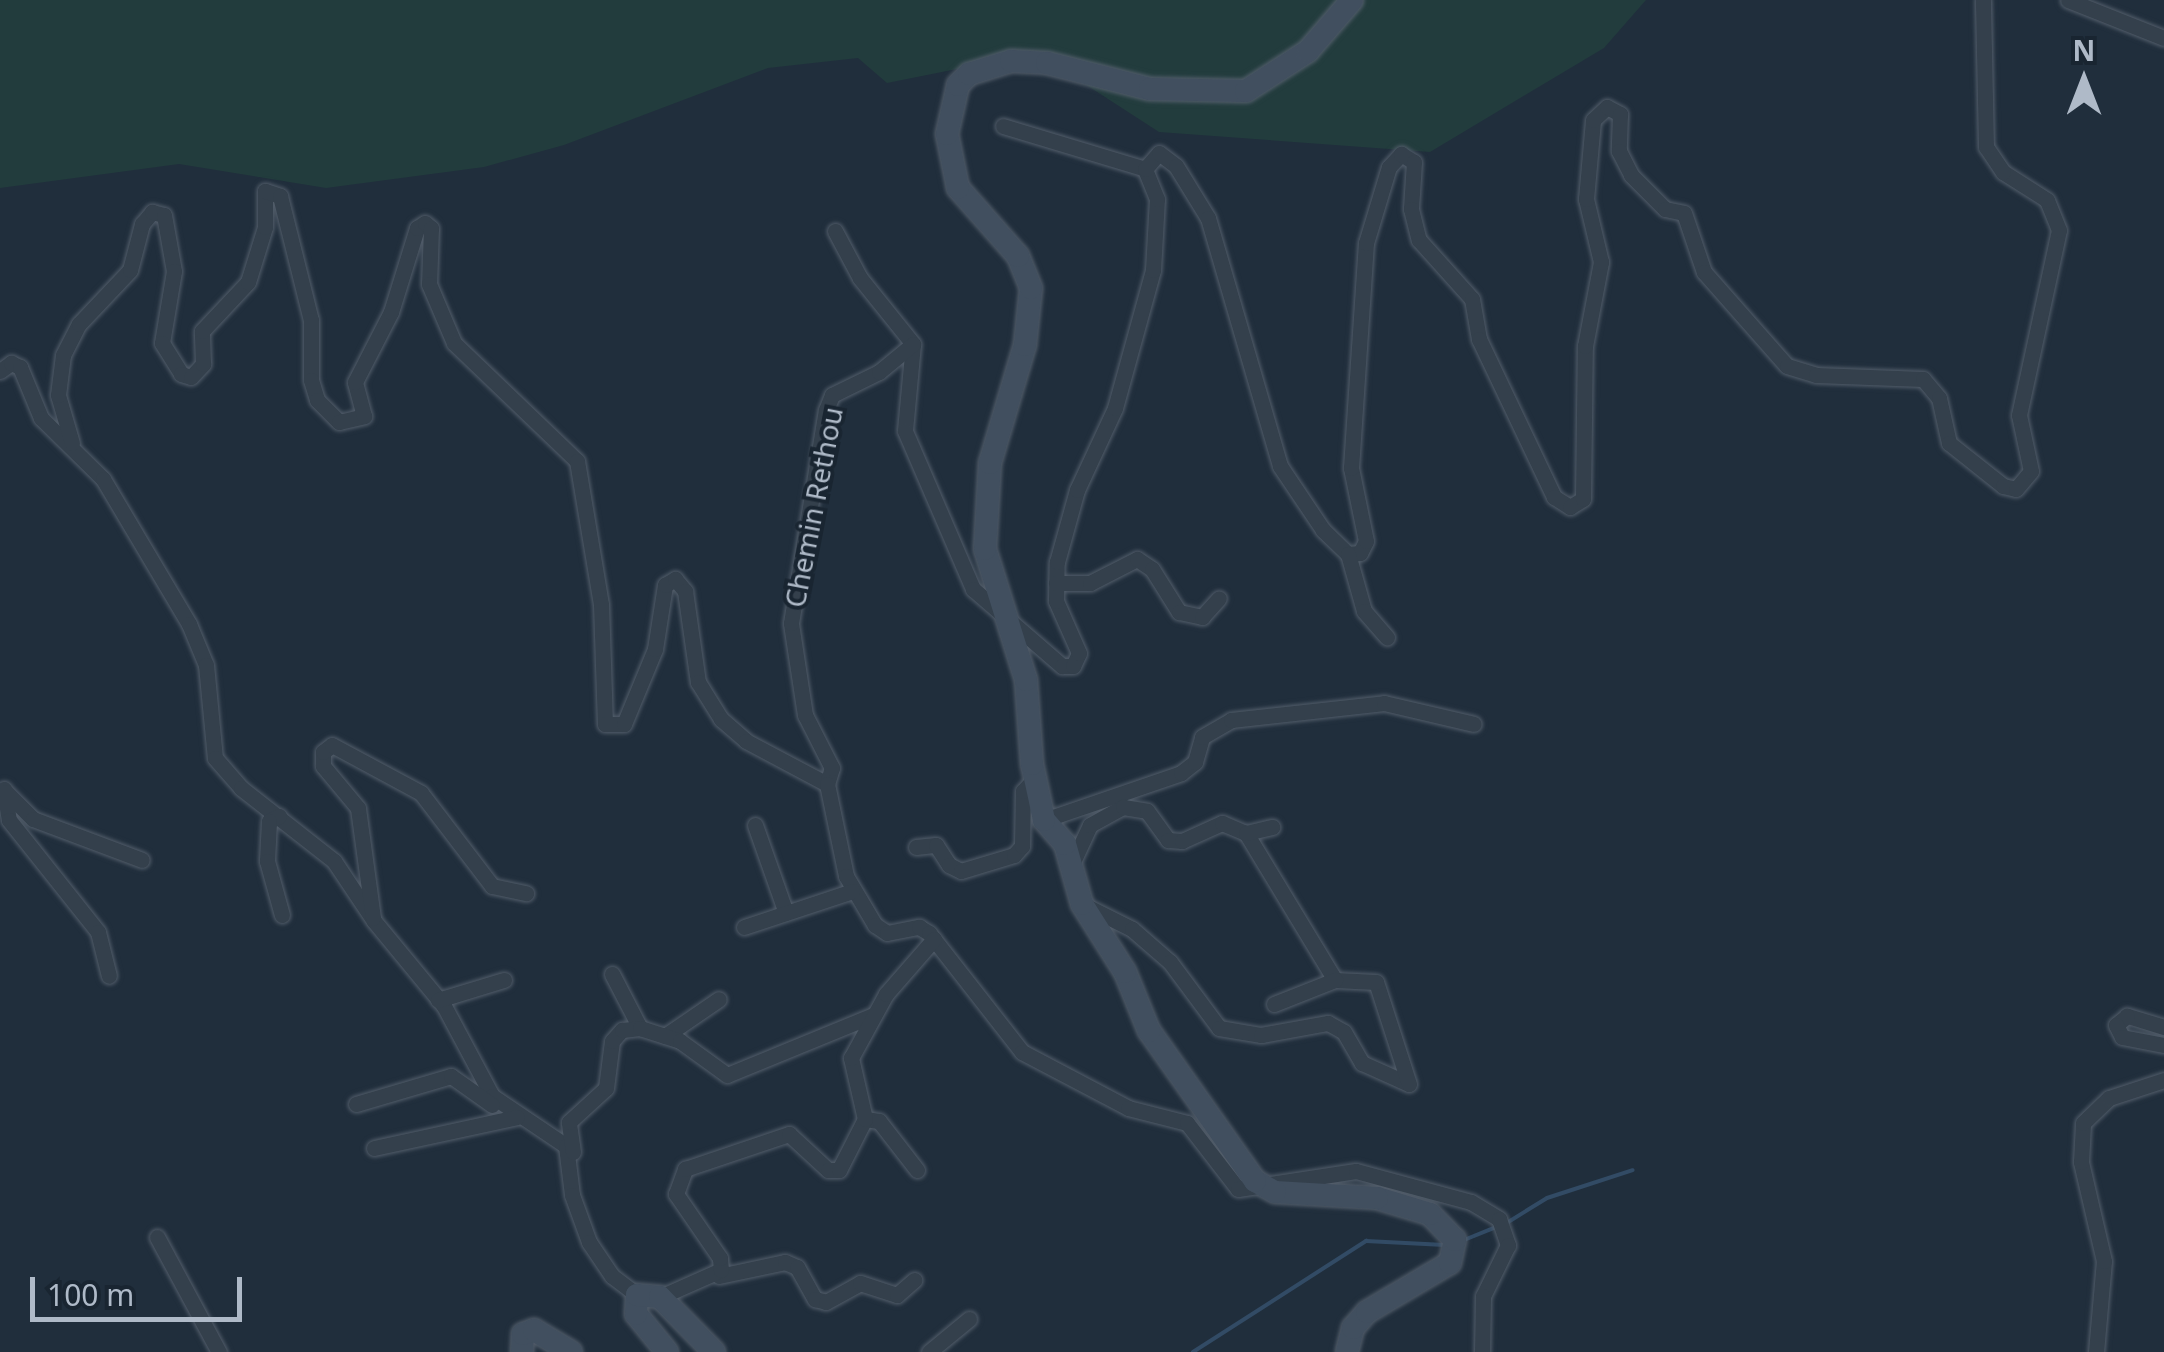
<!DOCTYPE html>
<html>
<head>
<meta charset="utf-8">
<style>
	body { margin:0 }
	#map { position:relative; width:2164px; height:1352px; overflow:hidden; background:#202e3c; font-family:"Noto Sans",sans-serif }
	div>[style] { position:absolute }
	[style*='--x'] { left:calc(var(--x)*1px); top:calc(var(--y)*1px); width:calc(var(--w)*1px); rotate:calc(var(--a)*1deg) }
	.green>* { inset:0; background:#223c3d }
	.stream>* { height:4px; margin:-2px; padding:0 2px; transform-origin:2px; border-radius:2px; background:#324b65 }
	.roads { filter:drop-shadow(0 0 2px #525d6a) drop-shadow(0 0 2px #525d6a) }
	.minor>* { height:15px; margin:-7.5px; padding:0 7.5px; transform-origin:7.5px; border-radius:7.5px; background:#34404c }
	.secondary>* { height:22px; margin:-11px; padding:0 11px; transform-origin:11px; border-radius:11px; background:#414f5f }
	span { translate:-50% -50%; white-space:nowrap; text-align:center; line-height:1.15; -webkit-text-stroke:8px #192531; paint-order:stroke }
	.street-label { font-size:28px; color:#afbac8 }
	.north { position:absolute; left:2034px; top:30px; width:100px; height:100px; -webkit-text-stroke:8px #192531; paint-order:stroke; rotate:0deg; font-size:28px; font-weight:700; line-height:40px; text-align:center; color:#afbac8 }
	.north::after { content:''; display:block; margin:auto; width:35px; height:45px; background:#afbac8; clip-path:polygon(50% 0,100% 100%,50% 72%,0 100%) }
	.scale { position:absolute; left:30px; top:1277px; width:212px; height:45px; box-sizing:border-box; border:5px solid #afbac8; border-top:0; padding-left:12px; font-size:30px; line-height:35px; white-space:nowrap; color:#afbac8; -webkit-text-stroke:8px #192531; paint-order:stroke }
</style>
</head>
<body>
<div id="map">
	<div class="green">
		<div style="clip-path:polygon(0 0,1646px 0,1604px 48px,1430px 152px,1159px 132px,1037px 53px,887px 83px,858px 58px,768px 68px,564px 145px,484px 167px,326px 188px,179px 164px,0 188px)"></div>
	</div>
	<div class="stream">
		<div style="--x:1505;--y:1224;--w:49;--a:-31.8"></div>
		<div style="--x:1547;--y:1198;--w:90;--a:-18"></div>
		<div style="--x:1464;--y:1240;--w:35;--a:-22"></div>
		<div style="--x:1193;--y:1352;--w:206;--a:-32.7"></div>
		<div style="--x:1366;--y:1241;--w:79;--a:2.9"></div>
	</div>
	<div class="roads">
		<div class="minor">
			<div style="--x:2068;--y:0;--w:103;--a:21.6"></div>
			<div style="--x:1003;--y:126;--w:148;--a:16.8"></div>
			<div style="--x:835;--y:231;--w:53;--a:62"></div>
			<div style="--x:860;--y:278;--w:85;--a:51.2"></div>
			<div style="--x:913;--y:344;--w:87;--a:95.3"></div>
			<div style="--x:905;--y:431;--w:172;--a:66.7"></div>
			<div style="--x:973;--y:589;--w:118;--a:40.9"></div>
			<div style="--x:1062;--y:666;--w:11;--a:0"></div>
			<div style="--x:1073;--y:666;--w:14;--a:-65"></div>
			<div style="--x:1079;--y:653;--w:57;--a:-113.9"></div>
			<div style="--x:1056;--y:601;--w:39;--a:-89"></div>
			<div style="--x:1057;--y:562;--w:75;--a:-74.5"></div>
			<div style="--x:1077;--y:490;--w:90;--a:-65.1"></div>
			<div style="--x:1115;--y:408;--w:143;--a:-74.6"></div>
			<div style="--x:1153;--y:270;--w:71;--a:-86.8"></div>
			<div style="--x:1157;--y:199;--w:32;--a:-112"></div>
			<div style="--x:1145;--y:169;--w:21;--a:-49"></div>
			<div style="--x:1159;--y:153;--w:21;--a:37"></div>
			<div style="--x:1176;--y:166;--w:61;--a:58.4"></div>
			<div style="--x:1208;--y:218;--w:258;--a:73.8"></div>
			<div style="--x:1280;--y:466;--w:77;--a:56.1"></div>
			<div style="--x:1323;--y:530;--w:35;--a:44"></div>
			<div style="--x:1348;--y:554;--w:12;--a:-5"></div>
			<div style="--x:1360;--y:553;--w:13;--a:-63"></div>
			<div style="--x:1366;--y:541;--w:75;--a:-101.6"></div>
			<div style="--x:1351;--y:468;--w:225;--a:-86.2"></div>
			<div style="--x:1366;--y:243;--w:79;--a:-73.2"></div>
			<div style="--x:1389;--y:167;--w:18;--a:-47"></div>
			<div style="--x:1401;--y:154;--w:15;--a:32"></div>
			<div style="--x:1414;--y:162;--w:47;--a:93.7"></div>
			<div style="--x:1411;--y:209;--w:32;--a:76"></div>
			<div style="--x:1419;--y:240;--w:79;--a:48.1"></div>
			<div style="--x:1472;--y:299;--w:41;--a:80.1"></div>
			<div style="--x:1479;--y:339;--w:175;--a:64.6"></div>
			<div style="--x:1554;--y:497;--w:19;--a:32"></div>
			<div style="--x:1570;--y:507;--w:15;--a:-32"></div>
			<div style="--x:1583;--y:499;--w:153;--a:-89.3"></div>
			<div style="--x:1585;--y:346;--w:86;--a:-79.2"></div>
			<div style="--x:1601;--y:262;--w:65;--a:-103.4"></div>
			<div style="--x:1586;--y:199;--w:79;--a:-84.9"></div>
			<div style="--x:1593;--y:120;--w:19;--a:-43"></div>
			<div style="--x:1607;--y:107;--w:15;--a:28"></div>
			<div style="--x:1620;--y:114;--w:37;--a:92"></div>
			<div style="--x:1619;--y:151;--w:27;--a:63"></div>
			<div style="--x:1631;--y:175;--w:48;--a:45"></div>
			<div style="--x:1665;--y:209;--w:19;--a:12"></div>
			<div style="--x:1684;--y:213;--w:62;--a:71.3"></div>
			<div style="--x:1704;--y:272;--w:125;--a:48.6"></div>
			<div style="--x:1787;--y:366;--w:30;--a:17"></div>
			<div style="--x:1816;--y:375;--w:107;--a:2.1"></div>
			<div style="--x:1923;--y:379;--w:25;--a:50"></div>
			<div style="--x:1939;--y:398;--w:46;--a:77.5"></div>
			<div style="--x:1949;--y:443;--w:69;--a:38.5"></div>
			<div style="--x:2003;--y:486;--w:13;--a:13"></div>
			<div style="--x:2016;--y:489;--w:23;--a:-50"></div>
			<div style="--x:2031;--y:471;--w:57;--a:-102.1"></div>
			<div style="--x:2019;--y:415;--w:189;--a:-77.8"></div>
			<div style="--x:2059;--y:230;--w:32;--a:-112"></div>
			<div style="--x:2047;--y:200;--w:52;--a:-147.5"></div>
			<div style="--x:2003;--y:172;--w:30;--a:-124"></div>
			<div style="--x:1986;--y:147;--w:147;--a:-91.2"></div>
			<div style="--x:0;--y:371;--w:14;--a:-36"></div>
			<div style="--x:11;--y:363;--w:10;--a:24"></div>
			<div style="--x:20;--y:367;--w:55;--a:67.6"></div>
			<div style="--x:41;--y:418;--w:87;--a:44.5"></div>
			<div style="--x:103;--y:479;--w:169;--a:59.3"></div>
			<div style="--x:189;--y:624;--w:44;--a:67.5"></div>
			<div style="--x:206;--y:665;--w:93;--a:84.5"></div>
			<div style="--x:215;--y:758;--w:40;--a:49"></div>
			<div style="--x:241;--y:788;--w:118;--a:38.1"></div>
			<div style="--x:334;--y:861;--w:72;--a:56.3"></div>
			<div style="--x:374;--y:921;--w:110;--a:50.5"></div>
			<div style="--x:444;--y:1006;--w:102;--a:61.9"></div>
			<div style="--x:492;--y:1096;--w:89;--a:34"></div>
			<div style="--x:566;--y:1146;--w:49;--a:83"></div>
			<div style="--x:572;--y:1195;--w:50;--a:70.1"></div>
			<div style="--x:589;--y:1242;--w:41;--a:55.9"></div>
			<div style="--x:612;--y:1276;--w:31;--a:37"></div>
			<div style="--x:72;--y:443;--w:50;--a:-106.3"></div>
			<div style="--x:58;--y:395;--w:40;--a:-82.9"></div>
			<div style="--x:63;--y:355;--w:35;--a:-63"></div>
			<div style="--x:79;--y:324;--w:74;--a:-46.6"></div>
			<div style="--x:130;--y:270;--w:48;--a:-75.4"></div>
			<div style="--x:142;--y:224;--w:16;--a:-50"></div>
			<div style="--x:152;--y:212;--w:12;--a:14"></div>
			<div style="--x:164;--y:215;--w:57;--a:79.9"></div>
			<div style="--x:174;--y:271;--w:73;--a:99.5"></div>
			<div style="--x:162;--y:343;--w:36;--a:58"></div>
			<div style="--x:181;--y:374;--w:10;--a:17"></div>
			<div style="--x:191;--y:377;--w:18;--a:-47"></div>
			<div style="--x:203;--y:364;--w:33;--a:-92"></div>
			<div style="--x:202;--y:331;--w:67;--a:-46.8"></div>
			<div style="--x:248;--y:282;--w:58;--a:-72.8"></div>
			<div style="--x:265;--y:227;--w:36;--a:-90"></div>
			<div style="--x:265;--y:191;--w:16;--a:18"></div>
			<div style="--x:280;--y:196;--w:128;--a:76"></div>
			<div style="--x:311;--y:320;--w:60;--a:90"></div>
			<div style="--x:311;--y:380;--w:21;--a:73"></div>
			<div style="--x:317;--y:400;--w:31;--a:45"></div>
			<div style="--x:339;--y:422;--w:26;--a:-13"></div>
			<div style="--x:364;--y:416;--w:35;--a:-105"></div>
			<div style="--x:355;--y:382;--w:79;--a:-62.8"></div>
			<div style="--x:391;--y:312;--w:88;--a:-72.8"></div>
			<div style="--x:417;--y:228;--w:9;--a:-32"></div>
			<div style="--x:425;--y:223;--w:8;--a:40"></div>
			<div style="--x:431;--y:228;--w:56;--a:92"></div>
			<div style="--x:429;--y:284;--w:64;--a:67"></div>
			<div style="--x:454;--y:343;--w:170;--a:43.8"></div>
			<div style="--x:577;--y:461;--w:145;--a:80.5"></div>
			<div style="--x:601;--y:604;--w:120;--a:88.1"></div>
			<div style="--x:605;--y:724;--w:19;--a:0"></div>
			<div style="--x:624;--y:724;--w:81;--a:-67.5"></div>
			<div style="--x:655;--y:649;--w:65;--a:-81.1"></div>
			<div style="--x:665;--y:585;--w:12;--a:-31"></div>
			<div style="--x:675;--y:579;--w:16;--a:50"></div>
			<div style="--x:685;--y:591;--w:92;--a:81.9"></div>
			<div style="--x:698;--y:682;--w:44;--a:58.1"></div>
			<div style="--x:721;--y:719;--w:33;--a:41"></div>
			<div style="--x:746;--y:741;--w:92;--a:28"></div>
			<div style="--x:827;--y:784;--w:17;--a:-73"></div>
			<div style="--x:832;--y:768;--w:59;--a:-117"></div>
			<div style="--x:805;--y:715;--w:93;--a:-98.7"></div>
			<div style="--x:791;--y:623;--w:216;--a:-80.7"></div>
			<div style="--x:826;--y:410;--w:16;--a:-68"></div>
			<div style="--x:832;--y:395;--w:52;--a:-26.1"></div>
			<div style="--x:879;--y:372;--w:44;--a:-39.5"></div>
			<div style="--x:1348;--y:554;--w:59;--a:74.3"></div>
			<div style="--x:1364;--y:611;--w:35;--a:49"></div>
			<div style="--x:1056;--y:583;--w:34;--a:0"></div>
			<div style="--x:1090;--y:583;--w:53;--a:-27.1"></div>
			<div style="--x:1137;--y:559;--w:18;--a:34"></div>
			<div style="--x:1152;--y:569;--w:51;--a:57.9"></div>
			<div style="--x:1179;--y:612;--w:24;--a:12"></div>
			<div style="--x:1202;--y:617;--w:25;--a:-48"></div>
			<div style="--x:827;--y:784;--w:94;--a:78.3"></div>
			<div style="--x:846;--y:876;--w:57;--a:59.4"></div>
			<div style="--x:875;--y:925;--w:14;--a:34"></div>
			<div style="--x:887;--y:933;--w:33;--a:-11"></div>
			<div style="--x:919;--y:927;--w:12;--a:31"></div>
			<div style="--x:929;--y:933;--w:151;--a:52"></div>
			<div style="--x:1022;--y:1052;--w:120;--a:27.8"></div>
			<div style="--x:1128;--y:1108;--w:61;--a:14.3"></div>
			<div style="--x:1187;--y:1123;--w:83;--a:52.3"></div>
			<div style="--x:1238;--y:1189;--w:119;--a:-8.7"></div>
			<div style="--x:1356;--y:1171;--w:119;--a:15.1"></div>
			<div style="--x:1471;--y:1202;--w:33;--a:31"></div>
			<div style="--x:1499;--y:1219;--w:28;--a:71"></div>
			<div style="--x:1508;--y:1245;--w:57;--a:116.1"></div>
			<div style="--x:1483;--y:1296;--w:56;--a:91"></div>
			<div style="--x:4;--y:789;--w:31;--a:81"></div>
			<div style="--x:9;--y:820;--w:143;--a:51.5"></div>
			<div style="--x:98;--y:932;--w:45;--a:76"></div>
			<div style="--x:6;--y:792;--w:38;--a:45"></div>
			<div style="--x:33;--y:819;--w:116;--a:20.6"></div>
			<div style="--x:279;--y:816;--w:11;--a:153"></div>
			<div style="--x:269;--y:821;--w:40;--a:92.9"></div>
			<div style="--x:267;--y:861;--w:56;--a:74.5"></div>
			<div style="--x:1044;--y:820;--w:145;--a:-18.9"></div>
			<div style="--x:1181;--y:773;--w:18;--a:-38"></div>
			<div style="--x:1195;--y:762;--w:26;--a:-74"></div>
			<div style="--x:1202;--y:737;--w:34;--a:-30"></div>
			<div style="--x:1231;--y:720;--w:154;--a:-6.3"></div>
			<div style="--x:1384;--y:703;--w:92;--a:13.1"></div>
			<div style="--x:755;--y:825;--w:93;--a:70.6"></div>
			<div style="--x:916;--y:847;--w:20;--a:-6"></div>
			<div style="--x:936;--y:845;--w:24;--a:57"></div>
			<div style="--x:949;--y:865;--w:13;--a:27"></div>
			<div style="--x:961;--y:871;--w:55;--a:-16.8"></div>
			<div style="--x:1014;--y:855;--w:12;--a:-48"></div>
			<div style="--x:1022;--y:846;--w:55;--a:-89"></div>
			<div style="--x:1023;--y:791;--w:16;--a:-47"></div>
			<div style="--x:1071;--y:866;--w:45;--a:-65.1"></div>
			<div style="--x:1090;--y:825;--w:38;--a:-29"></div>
			<div style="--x:1123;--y:807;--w:24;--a:9"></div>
			<div style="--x:1147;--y:811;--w:36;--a:54"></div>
			<div style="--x:1168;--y:840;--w:14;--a:4"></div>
			<div style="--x:1182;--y:841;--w:44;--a:-24.2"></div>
			<div style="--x:1222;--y:823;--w:26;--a:23"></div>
			<div style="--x:1082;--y:904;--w:56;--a:26.6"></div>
			<div style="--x:1132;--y:929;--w:50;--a:41"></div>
			<div style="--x:1170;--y:962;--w:82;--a:53.4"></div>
			<div style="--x:1219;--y:1028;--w:43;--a:9.5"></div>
			<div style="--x:1261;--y:1035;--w:68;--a:-10.2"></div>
			<div style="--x:1328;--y:1023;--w:18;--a:29"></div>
			<div style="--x:1344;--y:1032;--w:36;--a:60"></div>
			<div style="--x:1362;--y:1063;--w:51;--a:24.1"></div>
			<div style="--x:1409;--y:1084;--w:107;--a:-107.9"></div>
			<div style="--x:1376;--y:982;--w:41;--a:-177.2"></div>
			<div style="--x:1335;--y:980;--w:172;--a:-121.2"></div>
			<div style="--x:1246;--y:833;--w:27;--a:-13"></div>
			<div style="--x:373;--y:918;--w:111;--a:-97.8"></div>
			<div style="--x:358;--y:808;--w:55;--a:-129.8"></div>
			<div style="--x:323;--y:766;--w:14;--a:-90"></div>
			<div style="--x:323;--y:752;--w:11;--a:-38"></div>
			<div style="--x:332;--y:745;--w:101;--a:28.3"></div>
			<div style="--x:421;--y:793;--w:117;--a:52.6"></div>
			<div style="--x:492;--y:886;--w:35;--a:12"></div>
			<div style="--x:744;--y:927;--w:114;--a:-18.4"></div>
			<div style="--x:612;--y:974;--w:61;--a:62.6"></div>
			<div style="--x:438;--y:1000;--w:69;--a:-16.9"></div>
			<div style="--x:1274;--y:1004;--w:66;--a:-21.5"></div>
			<div style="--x:2164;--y:1027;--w:39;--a:-163"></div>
			<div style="--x:2127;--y:1016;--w:14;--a:141"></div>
			<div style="--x:2116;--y:1025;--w:13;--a:63"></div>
			<div style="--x:2122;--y:1037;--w:43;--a:10.8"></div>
			<div style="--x:665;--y:1036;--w:65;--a:-34.4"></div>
			<div style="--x:356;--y:1104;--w:99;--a:-16.4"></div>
			<div style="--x:451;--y:1076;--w:50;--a:35.3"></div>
			<div style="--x:865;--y:1119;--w:14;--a:8"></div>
			<div style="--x:879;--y:1121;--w:62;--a:52.2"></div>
			<div style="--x:374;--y:1148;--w:146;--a:-12.2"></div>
			<div style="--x:573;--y:1152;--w:30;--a:-98"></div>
			<div style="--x:569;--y:1122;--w:50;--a:-42.6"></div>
			<div style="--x:606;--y:1088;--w:47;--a:-82.7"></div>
			<div style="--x:612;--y:1041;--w:15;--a:-48"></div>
			<div style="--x:622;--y:1030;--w:18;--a:-6"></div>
			<div style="--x:640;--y:1028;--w:42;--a:18"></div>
			<div style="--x:680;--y:1041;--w:58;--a:35.9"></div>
			<div style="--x:727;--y:1075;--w:156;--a:-22.3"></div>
			<div style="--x:157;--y:1237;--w:131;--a:61.7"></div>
			<div style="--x:719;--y:1276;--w:67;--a:-12"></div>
			<div style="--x:785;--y:1262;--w:13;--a:23"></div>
			<div style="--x:797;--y:1267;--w:37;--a:61"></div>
			<div style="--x:815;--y:1299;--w:11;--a:15"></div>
			<div style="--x:826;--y:1302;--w:39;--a:-29"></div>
			<div style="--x:860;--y:1283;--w:39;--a:18"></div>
			<div style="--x:897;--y:1295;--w:23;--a:-41"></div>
			<div style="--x:660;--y:1297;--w:67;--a:-23.9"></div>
			<div style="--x:721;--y:1270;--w:12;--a:-95"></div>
			<div style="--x:720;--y:1258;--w:78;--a:-124.5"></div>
			<div style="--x:676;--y:1194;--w:27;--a:-70"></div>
			<div style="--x:685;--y:1169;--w:110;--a:-18.6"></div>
			<div style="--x:789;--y:1134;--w:53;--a:42.7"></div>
			<div style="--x:828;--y:1170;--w:11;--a:0"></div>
			<div style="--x:839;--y:1170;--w:57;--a:-63"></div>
			<div style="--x:865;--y:1119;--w:63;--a:-102.9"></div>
			<div style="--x:851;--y:1058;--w:73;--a:-61.3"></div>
			<div style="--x:886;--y:994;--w:73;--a:-48.9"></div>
			<div style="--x:929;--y:1352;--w:52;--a:-39.5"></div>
			<div style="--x:2096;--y:1352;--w:91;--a:-85"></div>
			<div style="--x:2104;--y:1261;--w:102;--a:-103.1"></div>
			<div style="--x:2081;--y:1162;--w:39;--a:-87"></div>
			<div style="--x:2083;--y:1123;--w:36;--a:-44"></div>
			<div style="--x:2109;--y:1098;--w:58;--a:-18.1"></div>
		</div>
		<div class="secondary">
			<div style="--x:522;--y:1352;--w:18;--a:-87"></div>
			<div style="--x:523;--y:1334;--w:12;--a:-20"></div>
			<div style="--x:534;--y:1330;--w:43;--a:30.7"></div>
			<div style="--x:667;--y:1352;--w:49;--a:-129.2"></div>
			<div style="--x:636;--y:1314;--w:19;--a:-87"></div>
			<div style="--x:637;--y:1295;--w:23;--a:5"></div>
			<div style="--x:660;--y:1297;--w:77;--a:45.5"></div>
			<div style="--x:1347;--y:1352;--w:25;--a:-76"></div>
			<div style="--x:1353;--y:1328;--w:21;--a:-49"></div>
			<div style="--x:1367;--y:1312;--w:96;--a:-30.6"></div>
			<div style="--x:1450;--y:1263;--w:24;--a:-78"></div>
			<div style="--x:1455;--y:1240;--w:36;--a:-134"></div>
			<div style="--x:1430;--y:1214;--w:55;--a:-163.2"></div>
			<div style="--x:1377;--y:1198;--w:102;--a:-176.6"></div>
			<div style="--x:1275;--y:1192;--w:23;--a:-151"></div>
			<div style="--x:1255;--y:1181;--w:184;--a:-125.2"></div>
			<div style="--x:1149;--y:1031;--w:64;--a:-112.1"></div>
			<div style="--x:1125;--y:972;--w:80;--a:-122.3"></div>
			<div style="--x:1082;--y:904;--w:62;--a:-105.8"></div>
			<div style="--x:1065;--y:844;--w:32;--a:-131"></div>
			<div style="--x:1044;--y:820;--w:57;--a:-102.1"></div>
			<div style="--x:1032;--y:764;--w:84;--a:-94.1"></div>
			<div style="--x:1026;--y:680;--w:137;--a:-107.4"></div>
			<div style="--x:985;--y:549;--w:86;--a:-86.7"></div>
			<div style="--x:990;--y:463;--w:123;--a:-73.5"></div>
			<div style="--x:1025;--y:345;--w:57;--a:-84"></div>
			<div style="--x:1031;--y:288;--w:35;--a:-112"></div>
			<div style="--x:1018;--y:256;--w:91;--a:-131.4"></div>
			<div style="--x:958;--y:188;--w:55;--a:-101.5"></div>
			<div style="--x:947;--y:134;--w:50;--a:-77.3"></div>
			<div style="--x:958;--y:85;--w:16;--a:-45"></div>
			<div style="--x:969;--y:74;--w:44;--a:-17.2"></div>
			<div style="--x:1011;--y:61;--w:36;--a:3"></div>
			<div style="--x:1047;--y:63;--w:106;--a:14.2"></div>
			<div style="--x:1150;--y:89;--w:96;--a:1.2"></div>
			<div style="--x:1246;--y:91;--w:74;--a:-32.8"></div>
			<div style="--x:1308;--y:51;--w:67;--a:-49.2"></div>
		</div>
	</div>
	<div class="street-label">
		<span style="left:813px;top:507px;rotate:-79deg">Chemin Rethou</span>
	</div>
	<div class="north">N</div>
	<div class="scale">100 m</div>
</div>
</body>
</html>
